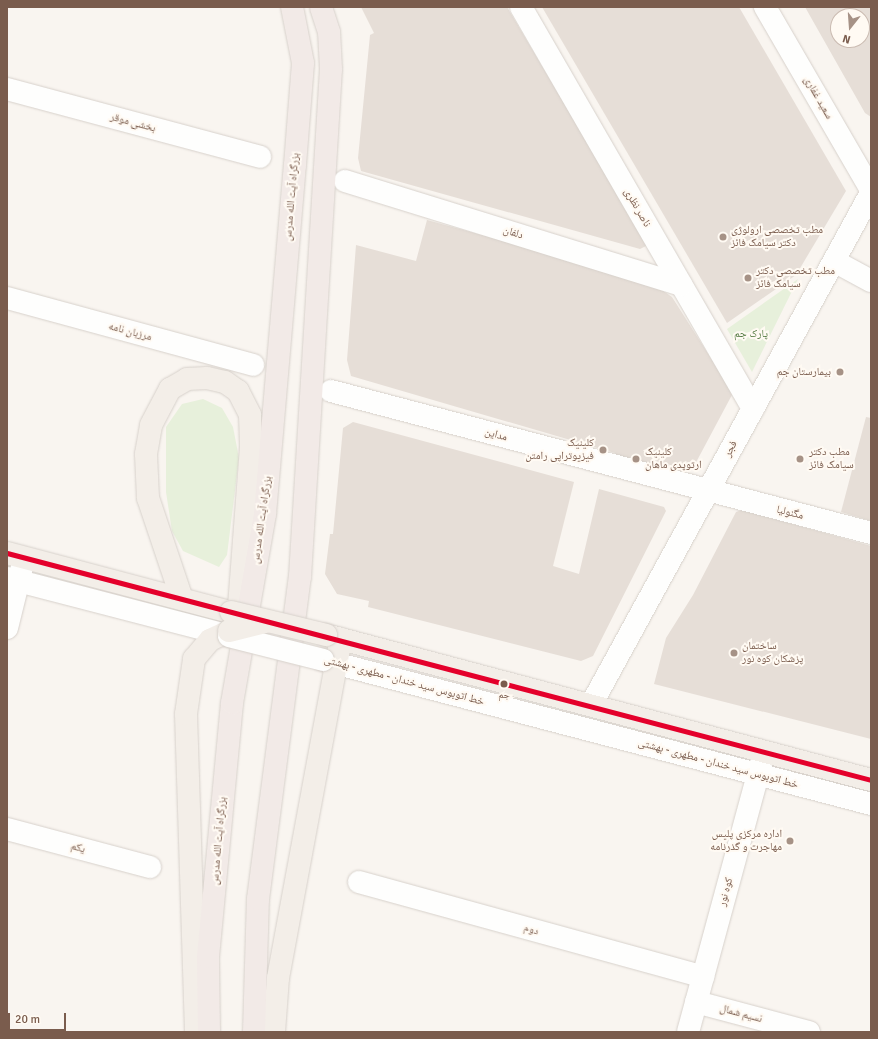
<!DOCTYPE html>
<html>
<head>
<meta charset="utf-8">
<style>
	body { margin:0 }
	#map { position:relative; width:878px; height:1039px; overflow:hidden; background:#f9f5f0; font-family:Signika,"Noto Naskh Arabic",sans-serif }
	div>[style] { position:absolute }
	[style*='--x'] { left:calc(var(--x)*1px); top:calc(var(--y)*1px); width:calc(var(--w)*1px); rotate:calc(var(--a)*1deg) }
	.green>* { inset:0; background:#e7f0db }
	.building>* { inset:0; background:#e6ded7 }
	.roads { filter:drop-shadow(0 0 1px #d7d1cb) drop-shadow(0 0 1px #d7d1cb) }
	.minor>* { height:22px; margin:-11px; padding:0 11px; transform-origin:11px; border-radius:11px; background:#fefefd }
	.major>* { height:22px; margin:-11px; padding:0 11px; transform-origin:11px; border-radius:11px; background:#f3eee8 }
	.highway>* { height:22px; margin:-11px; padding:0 11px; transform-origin:11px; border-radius:11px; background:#f2eae7 }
	.bridges { filter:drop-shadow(0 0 1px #d7d1cb) drop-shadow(0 0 1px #d7d1cb) }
	.minor-bridge>* { height:22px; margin:-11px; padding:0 11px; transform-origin:11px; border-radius:11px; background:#fefefd }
	.major-bridge>* { height:22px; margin:-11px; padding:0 11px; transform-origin:11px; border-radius:11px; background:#f3eee8 }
	.bus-1>* { height:5px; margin:-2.5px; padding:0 2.5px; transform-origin:2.5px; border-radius:2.5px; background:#e4002b }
	.dots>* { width:11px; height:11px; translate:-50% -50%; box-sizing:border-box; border:2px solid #fffaf3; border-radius:50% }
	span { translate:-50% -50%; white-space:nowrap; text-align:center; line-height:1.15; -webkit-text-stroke:4px #fffaf3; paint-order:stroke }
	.bus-label { font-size:10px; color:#7a5c4d }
	.street-label { font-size:11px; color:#7a5c4d }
	.poi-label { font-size:11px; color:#7a5c4d }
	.left { translate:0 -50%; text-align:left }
	.right { translate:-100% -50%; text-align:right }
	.park-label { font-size:11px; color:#537a41 }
	.frame { position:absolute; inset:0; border:8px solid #7a5c4d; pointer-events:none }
	.north { position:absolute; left:830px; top:8px; width:40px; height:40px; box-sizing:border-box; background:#fffaf3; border:1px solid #cabbb1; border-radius:50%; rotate:197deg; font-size:11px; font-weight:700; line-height:16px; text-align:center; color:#7a5c4d }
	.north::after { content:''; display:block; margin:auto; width:14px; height:18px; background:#a69286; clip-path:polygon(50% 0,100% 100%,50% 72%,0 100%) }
	.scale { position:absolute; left:8px; top:1013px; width:58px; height:18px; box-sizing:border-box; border:2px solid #7a5c4d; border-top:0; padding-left:5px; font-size:12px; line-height:14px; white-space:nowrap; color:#7a5c4d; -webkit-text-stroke:3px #fffaf3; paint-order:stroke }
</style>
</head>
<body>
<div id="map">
	<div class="green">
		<div style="clip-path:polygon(798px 279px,752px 372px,727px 329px)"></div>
		<div style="clip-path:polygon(203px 399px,222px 408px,233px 427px,239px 458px,227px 555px,219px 567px,183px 551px,172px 531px,166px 492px,166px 427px,182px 404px)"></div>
	</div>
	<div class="building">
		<div style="clip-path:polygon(361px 7px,507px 7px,648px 245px,640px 249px,361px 171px,358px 158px,370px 35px,374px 33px)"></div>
		<div style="clip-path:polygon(542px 7px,739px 7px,846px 191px,796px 275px,727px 323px)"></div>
		<div style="clip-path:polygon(evenodd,805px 7px,871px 7px,871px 117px,865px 113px,805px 7px,838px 16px,862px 16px,862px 40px,838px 40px,838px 16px)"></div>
		<div style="clip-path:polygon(427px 220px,649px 281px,672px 297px,733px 393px,693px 468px,684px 472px,660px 465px,657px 476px,612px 464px,615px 453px,351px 376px,347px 360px,356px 245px,416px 261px)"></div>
		<div style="clip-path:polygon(866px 417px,871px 418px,871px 521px,841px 512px)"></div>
		<div style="clip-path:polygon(353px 422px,574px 482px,553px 566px,579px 574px,599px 489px,664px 507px,666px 511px,593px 656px,581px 661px,368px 607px,369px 601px,337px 594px,325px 574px,330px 534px,333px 534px,343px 428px)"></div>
		<div style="clip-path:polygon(742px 510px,871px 546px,871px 739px,654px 684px,666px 638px,693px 595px,736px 512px)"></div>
	</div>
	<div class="roads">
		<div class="minor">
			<div style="--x:521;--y:7;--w:464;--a:60"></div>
			<div style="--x:765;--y:7;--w:211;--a:59.9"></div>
			<div style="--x:7;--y:89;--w:262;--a:15"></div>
			<div style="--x:345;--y:181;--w:352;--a:17.2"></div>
			<div style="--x:834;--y:261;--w:42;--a:28.4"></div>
			<div style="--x:7;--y:298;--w:255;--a:15.2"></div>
			<div style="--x:331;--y:391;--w:558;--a:14.73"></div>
			<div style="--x:7;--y:578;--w:229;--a:14.6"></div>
			<div style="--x:7;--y:628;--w:63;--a:-76.2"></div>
			<div style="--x:323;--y:660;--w:567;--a:14.72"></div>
			<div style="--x:591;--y:705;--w:584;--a:-61.33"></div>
			<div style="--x:7;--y:829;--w:148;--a:14.9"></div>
			<div style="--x:359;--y:882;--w:357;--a:15.4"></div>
			<div style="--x:696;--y:1002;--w:117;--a:14.9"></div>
			<div style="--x:688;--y:1032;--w:282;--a:-74.8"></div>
		</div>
		<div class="major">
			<div style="--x:7;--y:553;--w:232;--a:14.8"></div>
			<div style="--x:182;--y:599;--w:107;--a:-108.6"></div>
			<div style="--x:148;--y:498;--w:44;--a:-92.6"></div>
			<div style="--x:146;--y:454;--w:29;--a:-80"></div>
			<div style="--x:151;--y:425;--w:41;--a:-62.2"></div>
			<div style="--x:170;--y:389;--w:20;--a:-30"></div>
			<div style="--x:187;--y:379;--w:20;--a:-3"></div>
			<div style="--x:207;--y:378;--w:18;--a:13"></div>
			<div style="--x:225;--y:382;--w:16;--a:35"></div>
			<div style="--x:238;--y:391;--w:27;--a:63"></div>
			<div style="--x:250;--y:415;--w:32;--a:88"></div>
			<div style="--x:251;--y:447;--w:172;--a:94.3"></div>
			<div style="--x:326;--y:635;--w:564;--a:14.9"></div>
			<div style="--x:196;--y:1032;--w:318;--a:-91.8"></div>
			<div style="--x:186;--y:714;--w:56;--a:-81.7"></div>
			<div style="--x:194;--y:659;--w:25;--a:-50"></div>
			<div style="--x:210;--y:640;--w:21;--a:-25"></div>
			<div style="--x:274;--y:1032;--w:54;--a:-85.8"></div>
			<div style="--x:278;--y:978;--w:345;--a:-79.5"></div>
		</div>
		<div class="highway">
			<div style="--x:209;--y:1032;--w:75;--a:-90.8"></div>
			<div style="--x:208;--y:957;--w:255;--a:-84.6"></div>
			<div style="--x:232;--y:703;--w:192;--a:-80.1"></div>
			<div style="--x:265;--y:514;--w:350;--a:-85.1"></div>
			<div style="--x:295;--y:165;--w:102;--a:-85.5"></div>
			<div style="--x:303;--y:63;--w:57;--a:-101.1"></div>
			<div style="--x:254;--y:1032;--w:133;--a:-88.3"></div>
			<div style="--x:258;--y:899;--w:325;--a:-82.6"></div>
			<div style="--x:300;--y:577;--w:509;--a:-86.51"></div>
			<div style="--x:331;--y:69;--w:37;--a:-93"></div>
			<div style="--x:329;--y:32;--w:26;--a:-108"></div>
		</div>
	</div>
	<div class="bridges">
		<div class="minor-bridge">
			<div style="--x:229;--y:636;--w:97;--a:14.3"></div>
		</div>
		<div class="major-bridge">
			<div style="--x:231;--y:612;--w:98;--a:13.6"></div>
			<div style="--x:229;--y:631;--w:38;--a:-14"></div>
		</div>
	</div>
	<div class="bus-1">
		<div style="--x:7;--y:553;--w:893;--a:14.72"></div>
	</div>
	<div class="dots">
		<div style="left:723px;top:237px;background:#a69286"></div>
		<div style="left:748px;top:278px;background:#a69286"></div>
		<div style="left:840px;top:372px;background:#a69286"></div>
		<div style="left:603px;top:450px;background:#a69286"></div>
		<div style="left:636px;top:459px;background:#a69286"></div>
		<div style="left:800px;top:459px;background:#a69286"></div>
		<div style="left:734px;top:653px;background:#a69286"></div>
		<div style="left:504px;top:684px;background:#7a5c4d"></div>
		<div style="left:790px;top:841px;background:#a69286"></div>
	</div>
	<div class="bus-label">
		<span style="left:504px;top:696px">جم</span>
	</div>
	<div class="street-label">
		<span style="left:818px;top:98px;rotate:60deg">سعید غفاری</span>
		<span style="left:133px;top:123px;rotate:15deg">بخشی موقر</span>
		<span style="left:292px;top:197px;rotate:-85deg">بزرگراه آیت الله مدرس</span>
		<span style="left:637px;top:208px;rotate:60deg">ناصر نظری</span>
		<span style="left:513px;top:233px;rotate:17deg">دلفان</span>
		<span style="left:130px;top:332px;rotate:15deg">مرزبان نامه</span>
		<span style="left:496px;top:435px;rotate:15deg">مداین</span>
		<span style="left:731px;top:449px;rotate:-62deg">فجر</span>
		<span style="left:790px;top:513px;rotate:14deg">مگنولیا</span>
		<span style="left:262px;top:520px;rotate:-82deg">بزرگراه آیت الله مدرس</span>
		<span style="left:404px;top:681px;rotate:15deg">خط اتوبوس سید خندان - مطهری - بهشتی</span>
		<span style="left:718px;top:764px;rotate:15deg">خط اتوبوس سید خندان - مطهری - بهشتی</span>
		<span style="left:219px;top:841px;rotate:-85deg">بزرگراه آیت الله مدرس</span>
		<span style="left:78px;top:848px;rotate:15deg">یکم</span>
		<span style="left:726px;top:892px;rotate:-75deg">کوه نور</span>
		<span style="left:531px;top:930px;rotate:15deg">دوم</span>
		<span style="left:741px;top:1014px;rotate:15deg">نسیم شمال</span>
	</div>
	<div class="poi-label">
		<span class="left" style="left:731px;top:237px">مطب تخصصی ارولوژی<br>دکتر سیامک فائز</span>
		<span class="left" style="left:756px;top:278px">مطب تخصصی دکتر<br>سیامک فائز</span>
		<span class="right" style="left:831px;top:372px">بیمارستان جم</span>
		<span class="right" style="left:594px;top:450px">کلینیک<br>فیزیوتراپی رامتن</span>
		<span class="left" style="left:645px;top:459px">کلینیک<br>ارتوپدی ماهان</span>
		<span class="left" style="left:809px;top:459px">مطب دکتر<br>سیامک فائز</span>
		<span class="left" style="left:742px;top:653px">ساختمان<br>پزشکان کوه نور</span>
		<span class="right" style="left:782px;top:841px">اداره مرکزی پلیس<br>مهاجرت و گذرنامه</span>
	</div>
	<div class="park-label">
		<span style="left:751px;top:334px">پارک جم</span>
	</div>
	<div class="frame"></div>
	<div class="north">N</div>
	<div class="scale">20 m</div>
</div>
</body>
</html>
